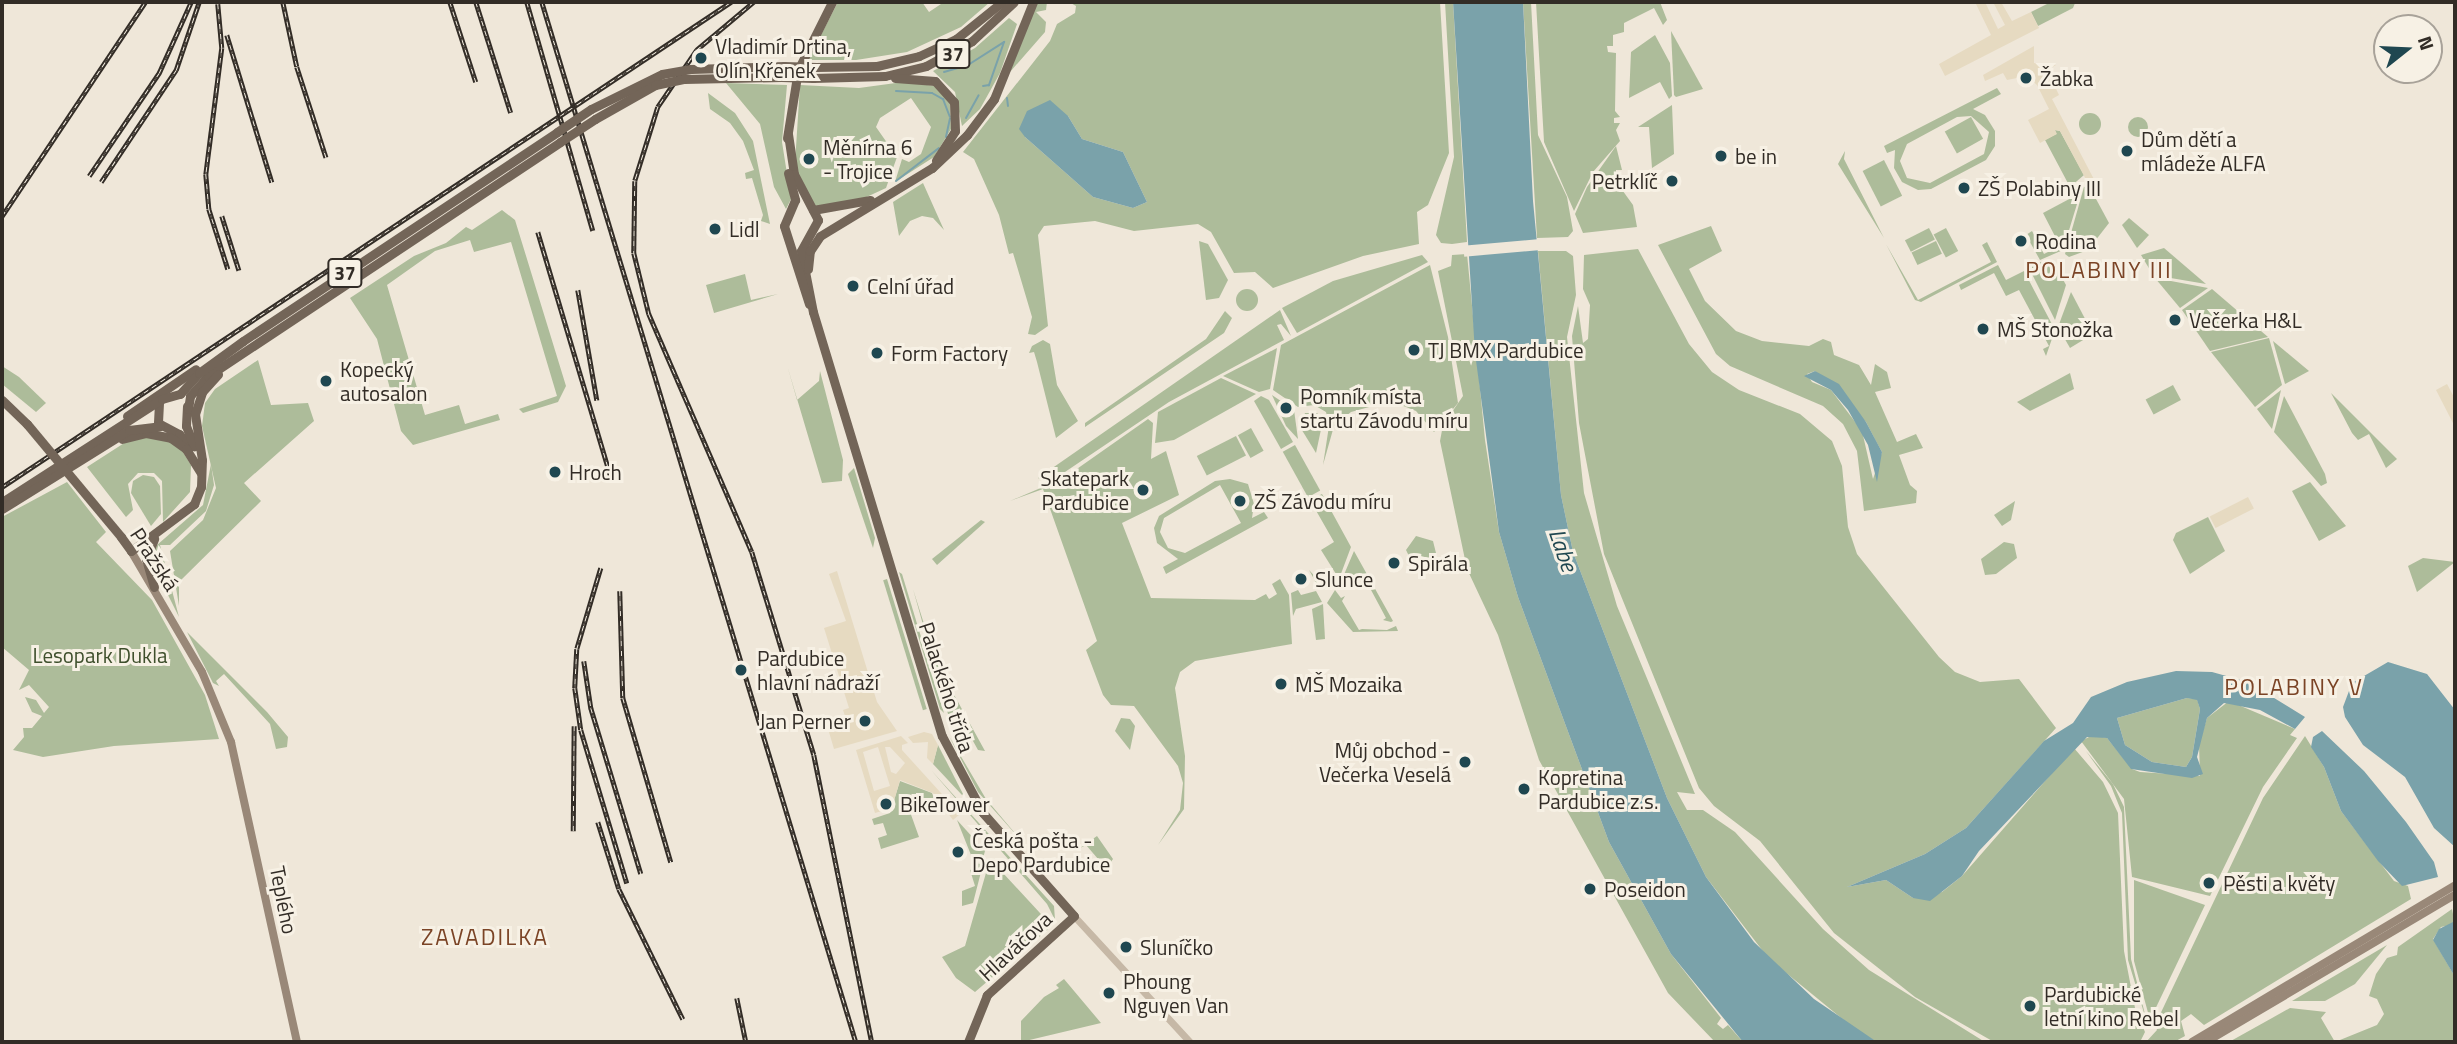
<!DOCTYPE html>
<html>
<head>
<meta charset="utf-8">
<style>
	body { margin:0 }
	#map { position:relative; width:2457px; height:1044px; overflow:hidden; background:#efe7d9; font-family:"Titillium Web",sans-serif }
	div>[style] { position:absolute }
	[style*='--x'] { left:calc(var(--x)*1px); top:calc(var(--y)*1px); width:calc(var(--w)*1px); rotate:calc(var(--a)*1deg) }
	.green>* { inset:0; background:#adbc9a; transform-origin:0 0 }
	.round { border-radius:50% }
	.plaza>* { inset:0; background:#e6dac1; transform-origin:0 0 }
	.water>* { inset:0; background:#7aa2aa }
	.pier>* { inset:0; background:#efe7d9; transform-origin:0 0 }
	.stream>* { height:2px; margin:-1px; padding:0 1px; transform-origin:1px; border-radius:1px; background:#7aa2aa }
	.tertiary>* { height:7px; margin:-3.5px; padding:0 3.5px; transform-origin:3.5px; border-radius:3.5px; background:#c6b8a6 }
	.secondary>* { height:8px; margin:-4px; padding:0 4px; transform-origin:4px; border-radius:4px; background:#998878 }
	.primary>* { height:9px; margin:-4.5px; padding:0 4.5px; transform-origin:4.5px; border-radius:4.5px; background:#736558 }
	.rail>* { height:4.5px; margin-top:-2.25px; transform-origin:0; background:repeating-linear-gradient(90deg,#f7f1e5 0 5px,#322c26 0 10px); box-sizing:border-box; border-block:2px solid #322c26 }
	.primary-bridge>* { height:9px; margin:-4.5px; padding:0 4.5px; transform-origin:4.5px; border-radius:4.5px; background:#736558 }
	.dots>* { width:19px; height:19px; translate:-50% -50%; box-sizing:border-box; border:4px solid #f7f1e5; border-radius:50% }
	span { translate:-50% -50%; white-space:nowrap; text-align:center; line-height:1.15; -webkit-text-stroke:6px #f7f1e5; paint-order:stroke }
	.shield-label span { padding:2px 5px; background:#f7f1e5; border:2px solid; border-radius:5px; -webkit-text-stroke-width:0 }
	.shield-label { font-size:19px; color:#322c26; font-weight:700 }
	.poi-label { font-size:21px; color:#322c26 }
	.left { translate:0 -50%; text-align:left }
	.right { translate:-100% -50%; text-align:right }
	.street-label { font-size:21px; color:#322c26 }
	.park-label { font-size:21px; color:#3e4f2c }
	.neighbourhood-label { font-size:23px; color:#7b4426; letter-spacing:2px }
	.water-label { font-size:23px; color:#1f4750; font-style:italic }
	.frame { position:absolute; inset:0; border:4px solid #322c26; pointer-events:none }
	.north { position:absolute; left:2373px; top:14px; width:70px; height:70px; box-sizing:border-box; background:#f7f1e5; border:2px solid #a8a299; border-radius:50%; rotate:72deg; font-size:19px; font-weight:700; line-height:28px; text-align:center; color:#322c26 }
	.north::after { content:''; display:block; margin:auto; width:24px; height:32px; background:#1f4750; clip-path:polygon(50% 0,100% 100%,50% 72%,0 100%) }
</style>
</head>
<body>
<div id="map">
	<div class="green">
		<div style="clip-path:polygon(838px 2px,922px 2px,929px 12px,944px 2px,990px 2px,961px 27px,907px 52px,856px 60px,808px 60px)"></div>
		<div style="clip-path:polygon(1037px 2px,1047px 2px,1046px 10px,1036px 12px,1046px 22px,1045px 32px,1010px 72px)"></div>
		<div style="clip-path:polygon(evenodd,1069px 2px,1440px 2px,1449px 153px,1428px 205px,1417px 212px,1419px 244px,1363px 256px,1273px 288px,1255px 272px,1234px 273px,1211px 232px,1198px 224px,1134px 231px,1095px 221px,1044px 226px,1038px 235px,1048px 326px,1035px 335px,1028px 334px,1032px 317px,1013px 253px,1009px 254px,999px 215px,974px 159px,963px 152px,1050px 41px,1057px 24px,1075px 13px,1076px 6px,1069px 2px,1068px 116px,1082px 139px,1123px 152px,1147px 202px,1133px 208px,1093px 197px,1025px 137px,1068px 116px)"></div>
		<div style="clip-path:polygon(1445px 2px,1453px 2px,1467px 242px,1452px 244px,1441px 243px,1436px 235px,1454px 157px)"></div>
		<div style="clip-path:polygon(1523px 2px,1531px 2px,1538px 135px,1567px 197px,1573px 231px,1568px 237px,1537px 238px)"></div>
		<div style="clip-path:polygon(1536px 2px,1660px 2px,1667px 20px,1663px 25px,1654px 8px,1624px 23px,1624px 32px,1613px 35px,1613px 46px,1607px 46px,1608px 52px,1616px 53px,1615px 111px,1620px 117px,1614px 118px,1614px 123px,1620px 123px,1616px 130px,1620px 141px,1593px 172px,1574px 211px,1544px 142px)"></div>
		<div style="clip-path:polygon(2051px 2px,2075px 3px,2073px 8px,2038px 26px,2031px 12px)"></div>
		<div style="clip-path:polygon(1009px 18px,1017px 24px,1000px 73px,980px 109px,962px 126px,955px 92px,933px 71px,975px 48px)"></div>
		<div style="clip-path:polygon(1671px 31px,1703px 89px,1676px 97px,1674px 95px)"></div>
		<div style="clip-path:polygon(1655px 35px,1670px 63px,1672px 96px,1669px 99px,1660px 82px,1629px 98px,1631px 52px)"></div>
		<div style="clip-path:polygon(903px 82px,935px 86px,950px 102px,951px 129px,934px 157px,895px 182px,902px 159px,909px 162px,921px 154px,931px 127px,911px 98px,880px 118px,876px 127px,897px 157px,886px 188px,860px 200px,815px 207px,804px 192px,795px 163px,800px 85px,859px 88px)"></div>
		<div style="clip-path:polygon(726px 83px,787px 85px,782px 142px,791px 199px,786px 209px,774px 187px,760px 124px)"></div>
		<div style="clip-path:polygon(evenodd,1997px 88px,2001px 94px,1973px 109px,1985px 115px,1995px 131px,1995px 146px,1986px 160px,1931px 189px,1918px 190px,1902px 182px,1894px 168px,1895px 150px,1887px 153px,1884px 146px,1997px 88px,1971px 116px,1989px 132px,1984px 154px,1930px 183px,1907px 178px,1900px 161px,1907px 144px,1957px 117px,1971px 116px)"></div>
		<div style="clip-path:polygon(708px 93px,735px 113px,753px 141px,770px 224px,761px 221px,763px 215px,752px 178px,746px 179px,745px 173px,754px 170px,743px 141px,730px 123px,710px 109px)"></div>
		<div style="clip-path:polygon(1672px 105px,1674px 154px,1652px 168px,1649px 127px,1638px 127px)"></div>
		<div class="round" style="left:2079px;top:113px;width:22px;height:22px"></div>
		<div style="left:1971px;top:117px;width:25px;height:30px;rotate:61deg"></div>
		<div class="round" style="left:2128px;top:117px;width:20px;height:20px"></div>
		<div style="clip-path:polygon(2055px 130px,2060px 131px,2084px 175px,2070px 187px,2045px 140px,2056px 134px)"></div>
		<div style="clip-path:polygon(1616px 146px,1622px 170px,1616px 170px,1616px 179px,1622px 179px,1620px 187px,1633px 205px,1637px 227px,1583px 233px,1575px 214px,1587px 187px)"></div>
		<div style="clip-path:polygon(1845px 151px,1844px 159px,1884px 238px,1838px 164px)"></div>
		<div style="left:1884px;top:160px;width:40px;height:24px;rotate:63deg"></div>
		<div style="clip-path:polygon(923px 183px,944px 230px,933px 218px,922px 216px,910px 221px,899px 236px,893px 202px)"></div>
		<div style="clip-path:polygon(2089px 186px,2109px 223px,2088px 250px,2069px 257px,2065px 254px,2084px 187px)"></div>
		<div style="clip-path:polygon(2073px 197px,2077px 204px,2063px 250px,2040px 260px,2026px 235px,2032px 231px,2044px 254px,2060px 246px,2043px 213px)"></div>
		<div style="clip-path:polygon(502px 210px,515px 220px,566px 386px,558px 402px,523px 413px,519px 409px,557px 396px,511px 242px,474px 252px,470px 240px,435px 251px,387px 285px,425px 415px,459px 405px,465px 424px,498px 414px,500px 420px,413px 445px,401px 431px,377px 339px,350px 298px,414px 256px,446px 243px,466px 227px,472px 230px)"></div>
		<div style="clip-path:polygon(2129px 218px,2149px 235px,2137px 248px,2122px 225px)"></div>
		<div style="clip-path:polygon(evenodd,1711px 226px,1722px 251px,1689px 269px,1705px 301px,1736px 331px,1762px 341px,1809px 346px,1823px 339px,1831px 342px,1834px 355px,1859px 365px,1871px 385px,1875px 364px,1887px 372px,1891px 388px,1875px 392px,1897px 442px,1916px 434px,1923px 448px,1899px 455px,1910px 485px,1917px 491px,1916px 503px,1864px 511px,1857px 451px,1843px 424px,1823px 406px,1730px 366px,1716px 354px,1658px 245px,1711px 226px,1815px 371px,1866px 422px,1877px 443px,1882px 452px,1873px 479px,1862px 431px,1831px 390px,1812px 382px,1807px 374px,1815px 371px)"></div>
		<div style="left:1929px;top:228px;width:13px;height:27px;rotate:63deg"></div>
		<div style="left:1946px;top:228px;width:26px;height:14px;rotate:62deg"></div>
		<div style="clip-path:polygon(1199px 241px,1208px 244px,1228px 280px,1219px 298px,1206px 300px)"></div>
		<div style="left:1936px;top:241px;width:14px;height:27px;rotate:65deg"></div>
		<div style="clip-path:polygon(1987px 242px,1997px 262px,1921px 302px,1915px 300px,1886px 244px,1918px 300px,1991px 262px,1982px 245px)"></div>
		<div style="clip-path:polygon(2164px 248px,2206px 284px,2153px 275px,2141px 255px)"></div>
		<div style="clip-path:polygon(1638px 249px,1689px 344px,1712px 372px,1739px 390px,1800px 414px,1832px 441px,1842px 466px,1848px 527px,1857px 554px,1939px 657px,1955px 672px,1980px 682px,2019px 679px,2056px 728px,1966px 828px,1925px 854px,1847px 887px,1886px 880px,1913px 898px,1942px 892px,1962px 876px,2074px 748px,2103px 782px,2118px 813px,2124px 951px,2135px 1008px,2145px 1032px,2140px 1042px,1994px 1042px,1915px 997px,1834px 933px,1760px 841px,1714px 806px,1699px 788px,1604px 554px,1579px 423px,1572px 336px,1578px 306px,1583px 343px,1588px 339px,1590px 305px,1583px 289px,1584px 255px)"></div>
		<div style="clip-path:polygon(1538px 251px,1566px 251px,1573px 256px,1576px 295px,1567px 337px,1584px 493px,1617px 606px,1695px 794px,1677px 792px,1687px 810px,1703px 810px,1735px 832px,1823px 929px,1869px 970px,1985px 1042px,1877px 1042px,1856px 1030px,1769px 959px,1706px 877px,1667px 798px,1573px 552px,1561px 495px)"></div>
		<div style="clip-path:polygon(1467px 254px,1485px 440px,1499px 532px,1518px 597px,1609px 842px,1671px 954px,1721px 1018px,1717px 1024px,1723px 1029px,1728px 1025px,1743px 1042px,1715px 1042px,1668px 993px,1539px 760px,1498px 635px,1467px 569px,1440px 441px,1443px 425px,1463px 396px,1438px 271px,1451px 266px,1452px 255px)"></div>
		<div style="clip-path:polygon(1422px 255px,1428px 262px,1297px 333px,1282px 308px,1333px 281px)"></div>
		<div style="clip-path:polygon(2041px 262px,2055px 265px,2066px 285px,2055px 320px,2029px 268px)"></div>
		<div style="clip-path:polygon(1430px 265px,1448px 337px,1458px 403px,1434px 432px,1416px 411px,1391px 401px,1351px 412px,1334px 426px,1323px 465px,1329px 426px,1326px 412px,1314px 405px,1298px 407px,1273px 390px,1281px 345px)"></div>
		<div style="clip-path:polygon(1998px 265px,2006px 280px,2024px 271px,2055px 330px,2046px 356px,2043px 349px,2049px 346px,2019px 290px,2006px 296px,1994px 273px,1961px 290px,1959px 285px)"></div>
		<div style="clip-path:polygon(745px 274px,751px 300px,778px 294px,714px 313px,706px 285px)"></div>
		<div style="clip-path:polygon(2155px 278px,2208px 288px,2180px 308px)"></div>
		<div style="clip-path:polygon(2212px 289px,2268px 337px,2210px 351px,2182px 310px)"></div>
		<div class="round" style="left:1236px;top:289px;width:22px;height:22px"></div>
		<div style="clip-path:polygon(2071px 292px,2093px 334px,2070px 348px,2058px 327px)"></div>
		<div style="clip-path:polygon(1280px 310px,1291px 336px,1281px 324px,1277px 325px,1284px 340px,1169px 402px,1059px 476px,1046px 482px,1038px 478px)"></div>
		<div style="clip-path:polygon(1225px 311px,1232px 318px,1224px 333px,1085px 427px,1085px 423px,1206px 339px)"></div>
		<div style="clip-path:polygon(2269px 338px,2282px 385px,2255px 407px,2211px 352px)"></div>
		<div style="clip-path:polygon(1043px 340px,1050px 344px,1057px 385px,1078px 421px,1056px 438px,1037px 362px,1034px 352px,1029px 353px,1032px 346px)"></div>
		<div style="clip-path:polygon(2273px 341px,2309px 371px,2285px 384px)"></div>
		<div style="clip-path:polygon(1277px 348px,1270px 389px,1259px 392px,1223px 376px)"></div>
		<div style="clip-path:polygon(258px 360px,271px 405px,308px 403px,314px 421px,244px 483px,261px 501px,179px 582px,179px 606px,170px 551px,203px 520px,216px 488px,202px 426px,205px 403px,215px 389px)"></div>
		<div style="clip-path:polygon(787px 365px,797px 400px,819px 381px,820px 371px,843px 460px,842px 481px,822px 483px)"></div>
		<div style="clip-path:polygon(2px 366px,19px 377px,46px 403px,36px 412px,2px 384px)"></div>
		<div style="clip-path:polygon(2070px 373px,2074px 389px,2030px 411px,2017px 402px)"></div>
		<div style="clip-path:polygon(1221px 378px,1256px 394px,1174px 440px,1155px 443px,1158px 412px)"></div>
		<div style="left:2173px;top:385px;width:17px;height:31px;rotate:62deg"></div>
		<div style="clip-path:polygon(2281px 390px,2272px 429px,2257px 409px)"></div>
		<div style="clip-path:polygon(2331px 393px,2397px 459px,2386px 468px,2369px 434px,2358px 440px,2352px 433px)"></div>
		<div style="clip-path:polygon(1272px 395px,1294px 410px,1298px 439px,1286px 426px)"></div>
		<div style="clip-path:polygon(1261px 396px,1269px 400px,1293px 442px,1281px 449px,1254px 401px)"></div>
		<div style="clip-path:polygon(2284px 396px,2325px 474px,2327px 483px,2321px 486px,2274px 432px)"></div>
		<div style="clip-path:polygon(1305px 413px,1317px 413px,1323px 420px,1316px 453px,1300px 427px)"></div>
		<div style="clip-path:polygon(1148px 419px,1153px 423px,1151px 459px,1166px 451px,1179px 495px,1122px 523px,1151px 598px,1255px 600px,1266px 594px,1269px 599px,1277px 594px,1272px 584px,1280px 579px,1289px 595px,1292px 644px,1195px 661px,1180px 672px,1175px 688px,1185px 756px,1184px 809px,1158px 845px,1180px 810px,1183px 783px,1178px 766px,1134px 706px,1111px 705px,1103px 695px,1086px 650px,1097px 641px,1043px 489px,1010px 501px,1064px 478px)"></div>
		<div style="left:1251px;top:428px;width:26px;height:15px;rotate:61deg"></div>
		<div style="clip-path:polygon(156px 436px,179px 446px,191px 465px,190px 492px,163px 522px,162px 481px,154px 473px,138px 473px,128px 484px,133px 510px,126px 517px,87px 467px,132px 438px)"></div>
		<div style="left:1236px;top:436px;width:22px;height:44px;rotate:63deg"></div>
		<div style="left:1295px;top:445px;width:52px;height:14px;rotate:61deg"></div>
		<div style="clip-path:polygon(211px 464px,214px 485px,206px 511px,170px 545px,160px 545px,179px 617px,150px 559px,157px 545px,203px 505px)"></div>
		<div style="clip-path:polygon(854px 468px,875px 538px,873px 548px,848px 474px)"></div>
		<div style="clip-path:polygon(143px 475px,154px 477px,160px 486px,161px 514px,151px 526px,131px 493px,133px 481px)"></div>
		<div style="clip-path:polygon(evenodd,1230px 479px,1248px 484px,1254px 504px,1252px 518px,1264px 512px,1268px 518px,1166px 574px,1163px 567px,1178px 559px,1157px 543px,1154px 528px,1159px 516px,1215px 481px,1230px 479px,1220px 485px,1241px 523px,1185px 553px,1168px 548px,1160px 532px,1164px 518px,1220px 485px)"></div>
		<div style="clip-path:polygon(67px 482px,106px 532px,96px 542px,152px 600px,205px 695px,219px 739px,114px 746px,43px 757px,13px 750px,24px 737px,23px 728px,32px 728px,42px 716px,32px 712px,25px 697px,36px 700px,44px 713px,49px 707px,29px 685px,19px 690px,29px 670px,2px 647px,2px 517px)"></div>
		<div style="clip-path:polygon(2310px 482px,2346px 526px,2319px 541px,2292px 491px)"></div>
		<div style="clip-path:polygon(1322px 494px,1351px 547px,1339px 579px,1326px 589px,1319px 588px,1309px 570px,1321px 583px,1336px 574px,1321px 550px,1334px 542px,1310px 500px)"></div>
		<div style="clip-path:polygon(2015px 501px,2011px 520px,2002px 526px,1994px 515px)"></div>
		<div style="clip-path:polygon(2208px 517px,2225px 551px,2190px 574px,2173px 540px,2176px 533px)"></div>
		<div style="clip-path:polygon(981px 520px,985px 522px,937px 565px,932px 559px)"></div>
		<div style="clip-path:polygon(1416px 536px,1433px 541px,1436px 553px,1428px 558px,1418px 555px,1412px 562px,1406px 550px)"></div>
		<div style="clip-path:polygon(2004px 542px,2014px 544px,2017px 558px,1996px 574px,1985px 575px,1981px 559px)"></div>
		<div style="clip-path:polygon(1354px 551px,1393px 621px,1391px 622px,1383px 620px,1386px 618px,1363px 575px,1340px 584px)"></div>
		<div style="clip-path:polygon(2423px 558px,2455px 562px,2417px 592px,2408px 566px)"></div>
		<div style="clip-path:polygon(899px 572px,902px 574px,944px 713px,940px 709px)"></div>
		<div style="left:887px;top:579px;width:136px;height:4px;rotate:73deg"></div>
		<div style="clip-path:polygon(913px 589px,936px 662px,985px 751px,978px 750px,958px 714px,948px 714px)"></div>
		<div style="clip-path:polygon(1298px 590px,1301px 595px,1316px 591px,1322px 602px,1296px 609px,1293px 616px,1291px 593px)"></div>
		<div style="clip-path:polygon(1335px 590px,1341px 598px,1345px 596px,1342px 601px,1359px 630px,1362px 629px,1387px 630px,1396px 626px,1398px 631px,1353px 632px,1327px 603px)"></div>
		<div style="clip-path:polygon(1323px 604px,1325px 639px,1316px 640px,1312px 609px)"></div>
		<div style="clip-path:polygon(187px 632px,267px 712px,288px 737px,287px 747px,276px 749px,270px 724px,224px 674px,216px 681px,219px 686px,213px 683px)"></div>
		<div style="clip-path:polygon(2187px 698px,2197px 699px,2200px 709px,2192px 757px,2186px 767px,2152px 762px,2125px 745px,2117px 718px)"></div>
		<div style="clip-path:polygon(2229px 701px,2295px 729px,2290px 735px,2297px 738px,2263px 787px,2210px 896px,2132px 877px,2124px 799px,2081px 741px,2093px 735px,2107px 738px,2132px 769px,2140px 772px,2200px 776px,2199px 744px,2207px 718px)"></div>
		<div style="clip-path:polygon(1121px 718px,1130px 719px,1135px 726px,1130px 750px,1115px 731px)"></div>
		<div style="clip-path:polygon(949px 736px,986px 799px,1025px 845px,978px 792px)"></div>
		<div style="clip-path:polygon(2305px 736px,2324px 767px,2341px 811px,2394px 881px,2408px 886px,2411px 899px,2204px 1025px,2191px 1014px,2181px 1021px,2185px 1036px,2174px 1042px,2146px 1042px,2157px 1030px,2155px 1025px,2263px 798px)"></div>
		<div style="clip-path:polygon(938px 745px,963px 794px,962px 795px,933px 764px)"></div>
		<div style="clip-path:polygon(2086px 751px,2113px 784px,2124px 807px,2131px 959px,2148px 1026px,2128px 960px,2122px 813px,2111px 786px)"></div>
		<div style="clip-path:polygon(931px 770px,1054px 906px,1055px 920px,1047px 904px)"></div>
		<div style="clip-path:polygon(900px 781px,932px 793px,935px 801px,909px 809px,919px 837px,881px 849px,878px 838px,887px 835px,883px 823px,874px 825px,872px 819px,890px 813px)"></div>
		<div style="clip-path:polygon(957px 820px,985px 851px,983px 858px,973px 860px)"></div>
		<div style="clip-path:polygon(1097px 836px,1113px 859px,1104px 872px,1105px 867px,1086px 845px,1080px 848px)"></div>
		<div style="clip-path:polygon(990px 859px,1052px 926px,975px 992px,956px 978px,942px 957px,965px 946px)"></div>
		<div style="clip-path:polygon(974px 863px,981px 864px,981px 872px,973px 903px,962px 906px,962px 891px,975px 886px,970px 870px,975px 868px)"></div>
		<div style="clip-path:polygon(2134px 880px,2205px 905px,2150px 1020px,2134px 961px)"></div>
		<div style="clip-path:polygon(2452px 909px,2455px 924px,2441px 927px,2433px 939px,2455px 977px,2455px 1042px,2229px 1042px,2290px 1008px,2326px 1012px,2321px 1018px,2335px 1042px,2377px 1025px,2384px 1014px,2377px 999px,2369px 996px,2376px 974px,2387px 958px,2397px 955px,2398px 947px)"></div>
		<div style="clip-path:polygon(2387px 945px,2355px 984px,2325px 1001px,2292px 1001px)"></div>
		<div style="clip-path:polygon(1064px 979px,1101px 1023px,1021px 1042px,1021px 1021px,1044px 997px,1059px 988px,1056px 985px)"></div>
	</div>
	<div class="plaza">
		<div style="clip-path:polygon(1975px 2px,1985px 2px,1998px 29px,2005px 25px,1993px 2px,2001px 2px,2012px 21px,2031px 12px,2039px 28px,1945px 76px,1939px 64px,1991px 35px)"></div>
		<div style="clip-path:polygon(2034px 46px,2034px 63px,2056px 65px,2047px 70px,2059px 95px,2052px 99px,2098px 187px,2091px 189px,2060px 131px,2055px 130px,2057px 134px,2040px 143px,2028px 120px,2049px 109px,2037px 85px,2027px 76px,2007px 80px,2003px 73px,1985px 81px,1983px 75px)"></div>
		<div style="clip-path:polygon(2447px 384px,2455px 399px,2455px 427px,2436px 390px)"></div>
		<div style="left:2248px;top:497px;width:13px;height:43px;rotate:63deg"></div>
		<div style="clip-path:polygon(837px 571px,877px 702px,897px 731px,834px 749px,826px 722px,845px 716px,843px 710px,849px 708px,824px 628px,846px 621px,829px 574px)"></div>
		<div style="clip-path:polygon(924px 732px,932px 734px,938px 745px,933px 764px,927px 758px,928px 742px,913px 743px,908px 737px)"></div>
		<div style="clip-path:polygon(evenodd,901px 736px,908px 743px,902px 745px,902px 750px,960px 814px,953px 820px,933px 793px,900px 780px,892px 808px,875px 813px,856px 750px,901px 736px,878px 747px,890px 786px,874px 791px,863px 752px,878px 747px,901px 736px,885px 747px,890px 747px,905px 763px,896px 774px,891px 772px,885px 747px)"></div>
	</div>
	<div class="water">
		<div style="clip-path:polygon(1453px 2px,1523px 2px,1533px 201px,1561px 495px,1573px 552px,1667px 798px,1706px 877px,1754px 942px,1814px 999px,1877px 1042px,1743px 1042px,1671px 954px,1609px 842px,1518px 597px,1499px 532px,1475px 353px)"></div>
		<div style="clip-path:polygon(1050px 100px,1068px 116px,1082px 139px,1123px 152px,1147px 202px,1133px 208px,1093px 197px,1025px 137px,1019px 129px,1027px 111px)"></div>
		<div style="clip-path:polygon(1815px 371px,1839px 384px,1866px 422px,1882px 452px,1877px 482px,1868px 445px,1848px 410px,1831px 390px,1804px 376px)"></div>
		<div style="clip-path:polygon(2388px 662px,2427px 674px,2455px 710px,2455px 847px,2434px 828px,2405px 777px,2363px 745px,2345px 717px,2343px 707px,2352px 683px)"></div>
		<div style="clip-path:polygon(evenodd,2176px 671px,2212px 672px,2248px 682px,2305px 717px,2295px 729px,2260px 710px,2224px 703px,2207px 718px,2197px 757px,2203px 774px,2192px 778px,2131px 769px,2107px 738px,2087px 737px,1979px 851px,1962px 876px,1930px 901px,1913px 898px,1886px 880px,1847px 887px,1925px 854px,1966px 828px,2044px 741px,2073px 723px,2091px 697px,2127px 682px,2176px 671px,2187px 698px,2197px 700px,2200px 709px,2192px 757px,2186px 767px,2152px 762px,2125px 745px,2117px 718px,2187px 698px)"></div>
		<div style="clip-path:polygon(2322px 731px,2364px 771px,2406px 822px,2434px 862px,2438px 877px,2402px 886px,2378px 861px,2341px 811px,2324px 767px,2311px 747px,2313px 737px)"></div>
		<div style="clip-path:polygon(2453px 922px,2455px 924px,2455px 977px,2433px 940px,2439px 929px)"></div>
	</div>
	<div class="pier">
		<div style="left:1540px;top:239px;width:11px;height:77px;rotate:85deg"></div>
	</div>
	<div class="stream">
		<div style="--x:944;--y:72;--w:25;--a:-16"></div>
		<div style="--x:968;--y:65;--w:43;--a:-32.6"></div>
		<div style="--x:1004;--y:42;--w:46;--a:109.2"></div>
		<div style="--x:989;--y:85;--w:6;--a:171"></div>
		<div style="--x:896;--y:91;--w:36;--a:3"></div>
		<div style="--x:932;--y:93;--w:13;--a:29"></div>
		<div style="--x:943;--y:99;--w:19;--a:69"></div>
		<div style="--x:1007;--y:98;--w:8;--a:83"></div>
		<div style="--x:966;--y:118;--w:26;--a:-61"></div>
		<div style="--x:946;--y:137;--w:19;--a:-78"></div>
		<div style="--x:896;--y:181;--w:54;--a:-37.5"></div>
	</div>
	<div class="tertiary">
		<div style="--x:1074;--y:916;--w:171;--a:47.4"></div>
	</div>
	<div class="secondary">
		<div style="--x:131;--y:551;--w:140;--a:59.6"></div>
		<div style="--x:202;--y:672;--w:76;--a:67.5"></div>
		<div style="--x:231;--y:742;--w:307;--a:77.6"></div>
		<div style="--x:2192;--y:1042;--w:306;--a:-30.8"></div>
		<div style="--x:2206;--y:1042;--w:289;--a:-30.6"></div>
	</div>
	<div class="primary">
		<div style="--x:816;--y:67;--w:61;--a:-0.9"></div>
		<div style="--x:877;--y:66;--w:43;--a:-13.4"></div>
		<div style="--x:919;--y:56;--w:41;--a:-24.7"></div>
		<div style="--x:956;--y:39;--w:59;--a:-38.8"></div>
		<div style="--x:691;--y:69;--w:93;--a:-1.8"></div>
		<div style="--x:813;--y:78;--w:72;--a:-1.6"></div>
		<div style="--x:885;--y:76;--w:42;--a:-13.7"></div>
		<div style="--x:926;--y:66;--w:52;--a:-28.5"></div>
		<div style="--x:972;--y:41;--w:57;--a:-42.9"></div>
		<div style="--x:895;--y:78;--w:40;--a:4.3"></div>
		<div style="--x:935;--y:81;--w:28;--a:48"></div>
		<div style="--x:954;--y:102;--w:29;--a:88"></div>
		<div style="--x:955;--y:131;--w:35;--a:123"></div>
		<div style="--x:684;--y:79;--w:97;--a:-1.2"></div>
		<div style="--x:591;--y:109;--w:79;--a:-26.2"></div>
		<div style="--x:595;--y:119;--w:69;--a:-29.5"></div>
		<div style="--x:788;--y:134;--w:40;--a:81.5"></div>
		<div style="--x:794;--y:174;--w:52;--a:62.4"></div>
		<div style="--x:818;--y:220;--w:35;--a:119"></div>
		<div style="--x:801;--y:251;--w:62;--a:78.9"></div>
		<div style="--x:813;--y:312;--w:443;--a:73.1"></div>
		<div style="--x:942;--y:736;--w:87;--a:62"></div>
		<div style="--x:983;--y:813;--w:137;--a:48.5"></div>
		<div style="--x:1074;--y:916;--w:118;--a:137.8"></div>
		<div style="--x:987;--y:995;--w:51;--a:112"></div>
		<div style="--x:787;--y:138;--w:69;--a:-80.8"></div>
		<div style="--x:798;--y:70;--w:76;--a:-63.4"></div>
		<div style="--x:788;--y:173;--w:28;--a:75"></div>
		<div style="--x:795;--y:200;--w:28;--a:113"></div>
		<div style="--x:784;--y:226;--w:82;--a:72.2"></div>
		<div style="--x:813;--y:210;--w:58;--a:-10"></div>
		<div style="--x:808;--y:269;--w:18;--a:-84"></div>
		<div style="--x:810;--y:251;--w:18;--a:-56"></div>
		<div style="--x:820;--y:236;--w:131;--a:-31.3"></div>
		<div style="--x:932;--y:168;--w:48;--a:-43.3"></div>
		<div style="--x:967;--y:135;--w:45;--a:-53.1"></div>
		<div style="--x:994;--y:99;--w:105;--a:-68.1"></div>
		<div style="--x:2;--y:400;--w:35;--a:44"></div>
		<div style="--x:159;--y:403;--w:20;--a:93"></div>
		<div style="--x:158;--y:423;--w:24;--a:28"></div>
		<div style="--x:179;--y:434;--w:17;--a:50"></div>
		<div style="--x:187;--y:406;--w:20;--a:93"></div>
		<div style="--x:186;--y:426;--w:22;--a:68"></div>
		<div style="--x:188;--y:409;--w:13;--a:-81"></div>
		<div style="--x:190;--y:396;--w:27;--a:-48"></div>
		<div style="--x:208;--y:376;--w:423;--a:-33.6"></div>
		<div style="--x:127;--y:416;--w:83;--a:-34.3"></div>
		<div style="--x:122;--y:439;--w:25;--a:-14"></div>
		<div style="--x:146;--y:433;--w:25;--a:11"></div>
		<div style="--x:171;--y:438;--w:19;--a:36"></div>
		<div style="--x:186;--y:449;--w:28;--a:58"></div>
		<div style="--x:2;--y:502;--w:190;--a:-32.8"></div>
		<div style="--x:162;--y:399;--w:19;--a:-16"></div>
		<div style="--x:180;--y:394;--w:28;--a:-48"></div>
		<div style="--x:199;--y:373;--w:54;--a:-36"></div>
		<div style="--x:243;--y:341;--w:377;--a:-33.6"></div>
		<div style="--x:2;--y:509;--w:150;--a:-31.9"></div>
		<div style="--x:129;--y:430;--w:31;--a:-7"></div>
		<div style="--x:121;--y:537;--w:17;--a:54"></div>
		<div style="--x:131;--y:551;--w:79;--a:-36.7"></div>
		<div style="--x:194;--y:504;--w:18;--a:-68"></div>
		<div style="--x:201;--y:487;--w:27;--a:-88"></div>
		<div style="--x:202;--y:460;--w:47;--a:-98.7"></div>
		<div style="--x:195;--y:414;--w:23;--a:-72"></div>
		<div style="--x:202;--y:392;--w:24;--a:-48"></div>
		<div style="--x:154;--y:587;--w:29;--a:-106"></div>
		<div style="--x:146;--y:559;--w:22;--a:-68"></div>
	</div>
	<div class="rail">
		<div style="--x:283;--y:2;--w:66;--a:77.8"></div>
		<div style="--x:297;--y:67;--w:95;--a:72.1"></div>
		<div style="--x:450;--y:2;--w:84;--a:72"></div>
		<div style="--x:476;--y:2;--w:116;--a:72.5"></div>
		<div style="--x:527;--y:2;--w:238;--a:73.9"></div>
		<div style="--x:542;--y:2;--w:1086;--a:73.2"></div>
		<div style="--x:754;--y:2;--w:75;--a:139.9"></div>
		<div style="--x:697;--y:50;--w:69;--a:124.4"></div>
		<div style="--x:658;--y:107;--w:77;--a:107.3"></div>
		<div style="--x:635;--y:181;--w:72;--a:90.8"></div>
		<div style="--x:634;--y:253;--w:63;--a:76.2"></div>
		<div style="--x:649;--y:314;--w:259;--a:66.6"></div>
		<div style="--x:752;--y:552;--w:212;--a:73"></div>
		<div style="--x:814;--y:755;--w:293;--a:78.6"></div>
		<div style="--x:218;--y:4;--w:44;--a:84.8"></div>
		<div style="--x:222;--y:48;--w:127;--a:97.2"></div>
		<div style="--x:206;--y:174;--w:35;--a:85"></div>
		<div style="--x:209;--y:209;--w:63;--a:72.4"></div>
		<div style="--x:227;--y:35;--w:154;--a:73"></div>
		<div style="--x:89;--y:176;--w:125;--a:-55.8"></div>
		<div style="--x:159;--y:73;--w:78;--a:-65.7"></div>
		<div style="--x:101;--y:182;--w:135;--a:-56.2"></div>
		<div style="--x:176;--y:70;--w:72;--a:-71.3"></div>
		<div style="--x:2;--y:216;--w:257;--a:-56.2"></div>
		<div style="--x:222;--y:216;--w:57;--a:72.5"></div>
		<div style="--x:538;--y:232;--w:256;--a:73.4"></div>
		<div style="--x:578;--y:290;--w:112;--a:80.2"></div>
		<div style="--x:2;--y:487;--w:876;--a:-33.64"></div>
		<div style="--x:601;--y:568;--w:84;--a:106.5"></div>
		<div style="--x:577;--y:649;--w:39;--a:93"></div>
		<div style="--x:575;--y:688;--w:42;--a:81.9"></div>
		<div style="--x:581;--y:730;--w:160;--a:73.3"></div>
		<div style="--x:620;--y:591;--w:107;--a:88.4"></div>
		<div style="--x:623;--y:698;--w:171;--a:73.7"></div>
		<div style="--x:584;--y:661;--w:48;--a:81.5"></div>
		<div style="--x:591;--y:708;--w:173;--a:73.2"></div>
		<div style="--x:598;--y:822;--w:70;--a:72.6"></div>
		<div style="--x:619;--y:889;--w:145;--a:63.8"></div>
		<div style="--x:573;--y:831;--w:105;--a:-89.5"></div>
		<div style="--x:737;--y:998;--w:45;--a:78.4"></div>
	</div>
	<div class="primary-bridge">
		<div style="--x:784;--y:66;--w:32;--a:2"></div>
		<div style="--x:662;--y:74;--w:29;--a:-10"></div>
		<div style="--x:781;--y:77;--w:32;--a:2"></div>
		<div style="--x:655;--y:85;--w:30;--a:-12"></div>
		<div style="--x:557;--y:132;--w:41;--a:-34.1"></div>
		<div style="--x:560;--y:142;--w:42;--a:-33.3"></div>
		<div style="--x:27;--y:424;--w:147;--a:50.2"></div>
	</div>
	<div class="dots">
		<div style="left:701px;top:58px;background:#1f4750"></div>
		<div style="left:2026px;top:78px;background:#1f4750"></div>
		<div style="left:2127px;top:151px;background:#1f4750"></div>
		<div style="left:1721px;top:156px;background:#1f4750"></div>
		<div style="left:809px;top:159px;background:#1f4750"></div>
		<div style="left:1672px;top:181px;background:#1f4750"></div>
		<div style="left:1964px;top:188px;background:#1f4750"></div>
		<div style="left:715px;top:229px;background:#1f4750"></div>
		<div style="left:2021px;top:241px;background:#1f4750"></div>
		<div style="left:853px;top:286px;background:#1f4750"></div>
		<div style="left:2175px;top:320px;background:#1f4750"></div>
		<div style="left:1983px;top:329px;background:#1f4750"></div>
		<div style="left:1414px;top:350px;background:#1f4750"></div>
		<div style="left:877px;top:353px;background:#1f4750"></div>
		<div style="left:326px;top:381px;background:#1f4750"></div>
		<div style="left:1286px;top:408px;background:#1f4750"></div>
		<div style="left:555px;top:472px;background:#1f4750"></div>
		<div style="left:1143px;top:490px;background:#1f4750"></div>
		<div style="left:1240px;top:501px;background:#1f4750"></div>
		<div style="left:1394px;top:563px;background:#1f4750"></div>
		<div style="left:1301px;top:579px;background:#1f4750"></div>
		<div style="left:741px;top:670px;background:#1f4750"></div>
		<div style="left:1281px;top:684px;background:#1f4750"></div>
		<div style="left:865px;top:721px;background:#1f4750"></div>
		<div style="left:1465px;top:762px;background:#1f4750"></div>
		<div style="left:1524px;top:789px;background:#1f4750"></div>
		<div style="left:886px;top:804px;background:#1f4750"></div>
		<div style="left:958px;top:852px;background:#1f4750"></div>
		<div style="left:2209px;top:883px;background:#1f4750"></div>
		<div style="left:1590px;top:889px;background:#1f4750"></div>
		<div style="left:1126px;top:947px;background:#1f4750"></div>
		<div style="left:1109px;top:993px;background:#1f4750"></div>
		<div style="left:2030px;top:1006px;background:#1f4750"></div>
	</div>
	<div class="shield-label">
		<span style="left:953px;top:54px">37</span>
		<span style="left:345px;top:273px">37</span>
	</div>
	<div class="poi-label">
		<span class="left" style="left:715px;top:58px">Vladimír Drtina,<br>Olín Křenek</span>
		<span class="left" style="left:2040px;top:78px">Žabka</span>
		<span class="left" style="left:2141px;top:151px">Dům dětí a<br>mládeže ALFA</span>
		<span class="left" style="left:823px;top:159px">Měnírna 6<br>- Trojice</span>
		<span class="left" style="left:1735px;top:156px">be in</span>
		<span class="right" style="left:1658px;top:181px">Petrklíč</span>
		<span class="left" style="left:1978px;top:188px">ZŠ Polabiny III</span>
		<span class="left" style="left:729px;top:229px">Lidl</span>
		<span class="left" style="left:2035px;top:241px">Rodina</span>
		<span class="left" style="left:867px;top:286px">Celní úřad</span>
		<span class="left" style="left:2189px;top:320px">Večerka H&amp;L</span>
		<span class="left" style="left:1997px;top:329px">MŠ Stonožka</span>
		<span class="left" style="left:1428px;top:350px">TJ BMX Pardubice</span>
		<span class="left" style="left:891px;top:353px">Form Factory</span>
		<span class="left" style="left:340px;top:381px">Kopecký<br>autosalon</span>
		<span class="left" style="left:1300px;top:408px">Pomník místa<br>startu Závodu míru</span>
		<span class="left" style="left:569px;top:472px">Hroch</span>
		<span class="right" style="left:1129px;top:490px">Skatepark<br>Pardubice</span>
		<span class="left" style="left:1254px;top:501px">ZŠ Závodu míru</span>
		<span class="left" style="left:1408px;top:563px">Spirála</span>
		<span class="left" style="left:1315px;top:579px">Slunce</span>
		<span class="left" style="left:757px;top:670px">Pardubice<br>hlavní nádraží</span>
		<span class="left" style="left:1295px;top:684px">MŠ Mozaika</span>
		<span class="right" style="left:851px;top:721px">Jan Perner</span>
		<span class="right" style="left:1451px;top:762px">Můj obchod -<br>Večerka Veselá</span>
		<span class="left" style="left:1538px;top:789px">Kopretina<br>Pardubice z.s.</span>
		<span class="left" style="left:900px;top:804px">BikeTower</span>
		<span class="left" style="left:972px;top:852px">Česká pošta -<br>Depo Pardubice</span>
		<span class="left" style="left:2223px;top:883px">Pěsti a květy</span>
		<span class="left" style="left:1604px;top:889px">Poseidon</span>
		<span class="left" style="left:1140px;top:947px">Sluníčko</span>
		<span class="left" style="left:1123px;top:993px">Phoung<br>Nguyen Van</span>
		<span class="left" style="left:2044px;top:1006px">Pardubické<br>letní kino Rebel</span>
	</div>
	<div class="street-label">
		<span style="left:155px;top:559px;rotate:57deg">Pražská</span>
		<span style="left:947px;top:687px;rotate:72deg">Palackého třída</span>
		<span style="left:284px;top:900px;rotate:79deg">Teplého</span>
		<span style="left:1015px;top:946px;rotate:-43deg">Hlaváčova</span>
	</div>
	<div class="park-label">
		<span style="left:100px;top:655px">Lesopark Dukla</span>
	</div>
	<div class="neighbourhood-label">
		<span style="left:2099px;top:270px">POLABINY III</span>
		<span style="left:2294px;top:687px">POLABINY V</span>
		<span style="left:485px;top:937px">ZAVADILKA</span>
	</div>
	<div class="water-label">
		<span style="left:1563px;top:550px;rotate:71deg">Labe</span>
	</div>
	<div class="frame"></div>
	<div class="north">N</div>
</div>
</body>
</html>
